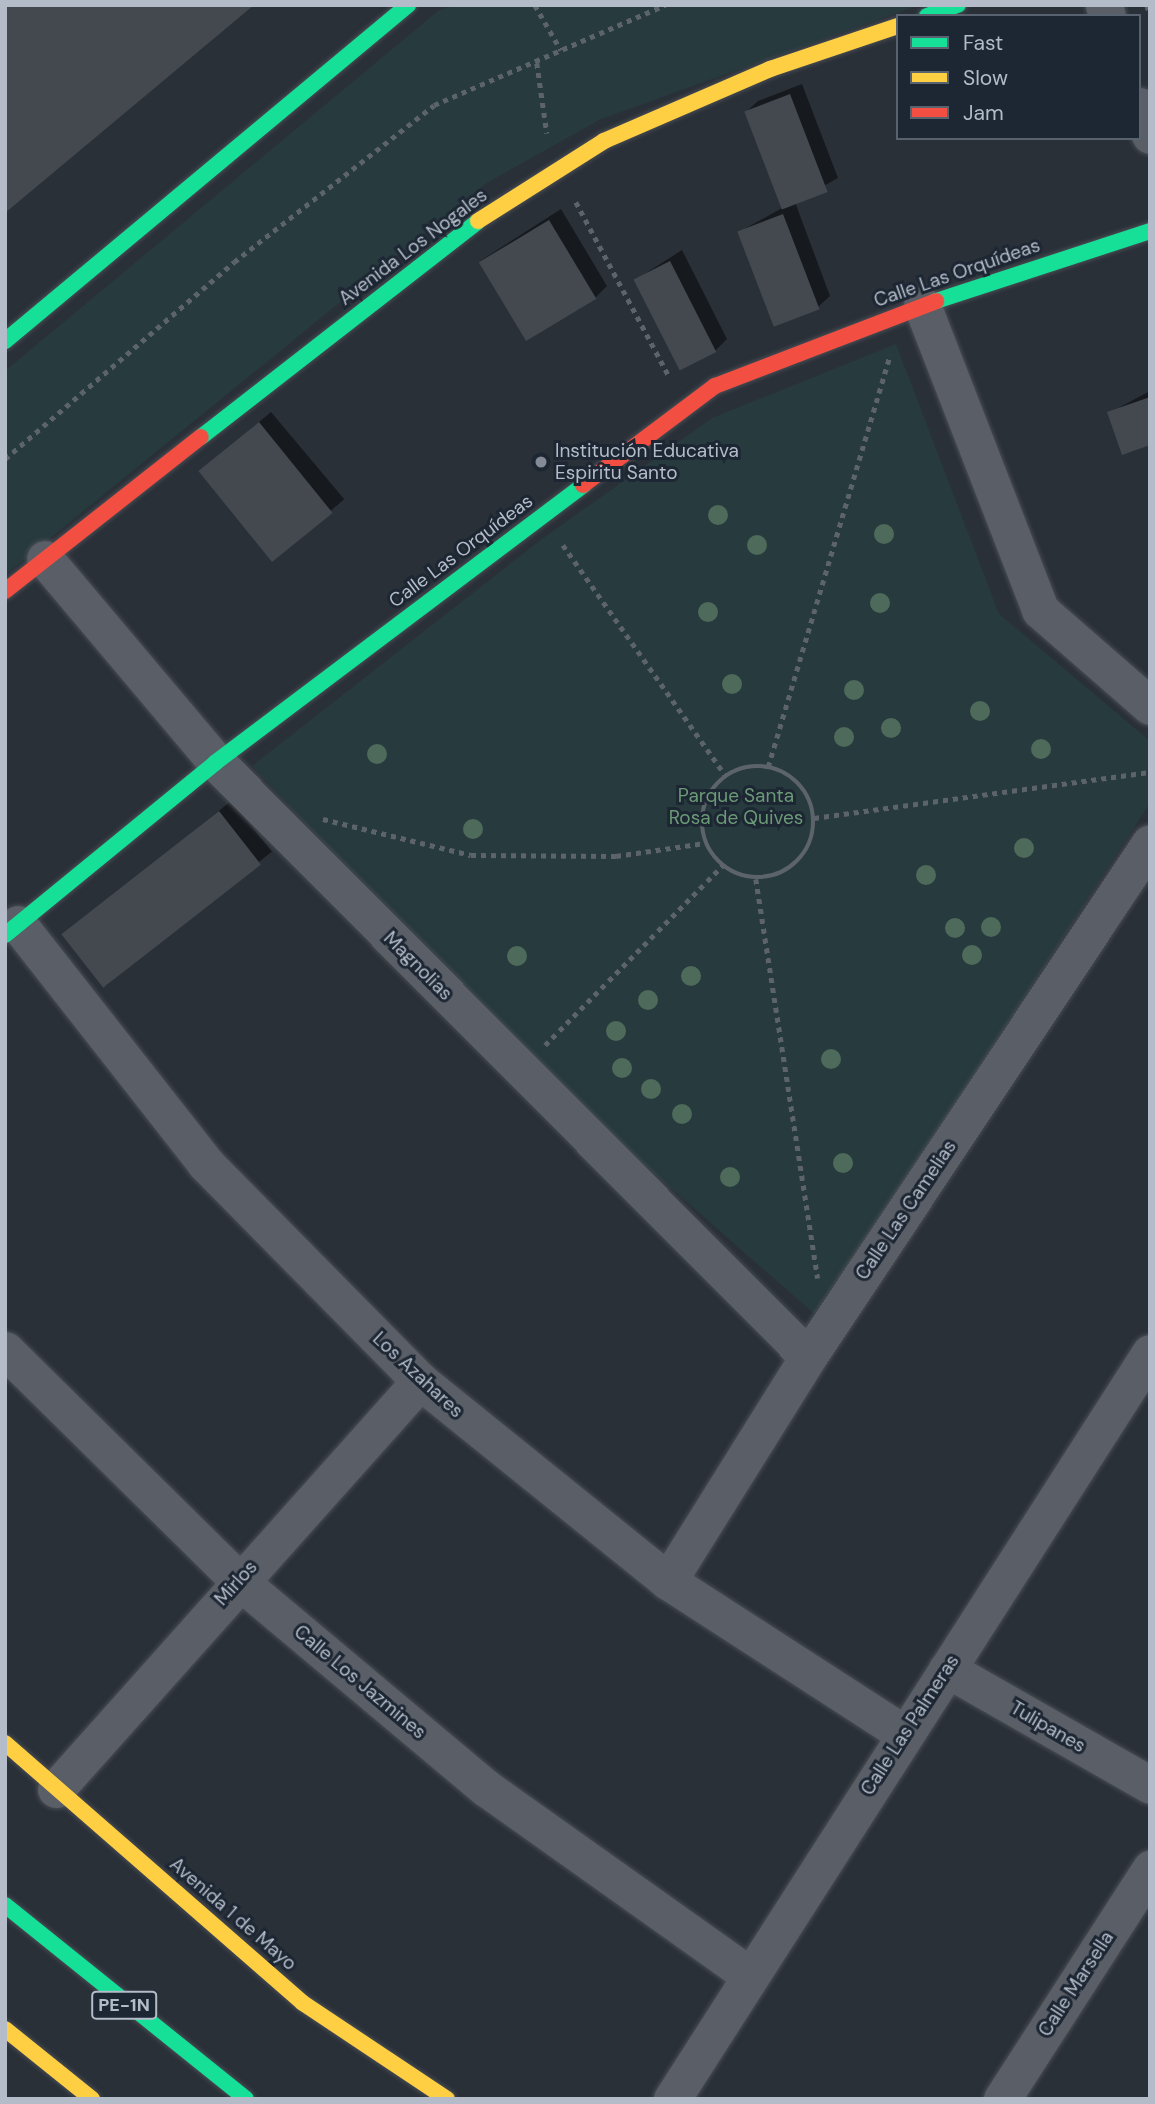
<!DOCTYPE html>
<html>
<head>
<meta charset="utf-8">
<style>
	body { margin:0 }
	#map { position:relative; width:1155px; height:2104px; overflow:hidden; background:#2a3038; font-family:"DM Sans",sans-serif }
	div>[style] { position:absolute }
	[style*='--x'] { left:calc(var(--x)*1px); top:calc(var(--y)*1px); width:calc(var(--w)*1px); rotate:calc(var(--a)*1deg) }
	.green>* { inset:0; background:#273a3e }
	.shadow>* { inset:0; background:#0007; transform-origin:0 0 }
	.building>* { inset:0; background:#444950; transform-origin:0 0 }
	.path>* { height:4.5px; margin-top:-2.25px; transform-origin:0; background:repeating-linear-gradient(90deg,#5d636a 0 5px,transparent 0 10px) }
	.path>.ring { margin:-2.25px; padding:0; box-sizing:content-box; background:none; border:4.5px solid #5d636a; border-radius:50% }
	.roads { filter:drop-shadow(0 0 2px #484c53) drop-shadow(0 0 2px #484c53) }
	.street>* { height:37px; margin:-18.5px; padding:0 18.5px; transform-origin:18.5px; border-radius:18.5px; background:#5a5e66 }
	.fast>* { height:16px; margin:-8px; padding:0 8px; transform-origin:8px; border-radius:8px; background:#16e098 }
	.slow>* { height:16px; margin:-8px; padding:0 8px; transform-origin:8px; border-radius:8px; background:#ffcf43 }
	.jam>* { height:16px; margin:-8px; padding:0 8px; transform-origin:8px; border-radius:8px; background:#f24e42 }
	.trees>* { width:20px; height:20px; margin:-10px; border-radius:50%; background:#4e6a5a }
	.dots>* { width:19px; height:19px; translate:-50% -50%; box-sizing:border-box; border:4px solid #1d2633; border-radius:50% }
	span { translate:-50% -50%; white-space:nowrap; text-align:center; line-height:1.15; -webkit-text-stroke:6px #1d2633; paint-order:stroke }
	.shield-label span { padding:2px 5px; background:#1d2633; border:2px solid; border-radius:5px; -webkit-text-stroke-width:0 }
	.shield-label { font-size:18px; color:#b4bcc9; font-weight:700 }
	.street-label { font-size:19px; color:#b4bcc9 }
	.poi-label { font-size:19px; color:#b4bcc9 }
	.left { translate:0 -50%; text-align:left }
	.park-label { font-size:19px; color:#6b9a76 }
	.frame { position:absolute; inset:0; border:7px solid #b4bcc9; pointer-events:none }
	.legend { position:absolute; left:896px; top:14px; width:245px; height:126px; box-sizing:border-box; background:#1d2633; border:2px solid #59626f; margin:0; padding:9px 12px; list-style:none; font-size:21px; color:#b4bcc9 }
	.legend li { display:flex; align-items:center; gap:14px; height:35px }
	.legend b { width:35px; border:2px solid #59626f }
</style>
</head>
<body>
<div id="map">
	<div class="green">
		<div style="clip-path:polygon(454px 5px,919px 5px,601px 119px,485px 184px,5px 575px,5px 371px,438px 11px)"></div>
		<div style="clip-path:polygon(896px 344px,999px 614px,1150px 741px,1150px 803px,818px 1317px,534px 1068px,252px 766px,542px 539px,712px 418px)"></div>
	</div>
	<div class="shadow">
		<div style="clip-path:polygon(802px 84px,838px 178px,795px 202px,830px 296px,818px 307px,739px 232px,782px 208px,746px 112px,758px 101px)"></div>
		<div style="clip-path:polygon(561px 209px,607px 286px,595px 298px,480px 261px)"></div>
		<div style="clip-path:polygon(682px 250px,727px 339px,715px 351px,635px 280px)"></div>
		<div style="clip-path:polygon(1150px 391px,1150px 444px,1109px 413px)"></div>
		<div style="left:271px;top:412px;width:114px;height:92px;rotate:50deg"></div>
		<div style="left:231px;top:801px;width:65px;height:214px;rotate:51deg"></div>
	</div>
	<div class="building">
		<div style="clip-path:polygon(5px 5px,254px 5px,5px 213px)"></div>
		<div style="left:790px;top:94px;width:105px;height:49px;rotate:69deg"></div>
		<div style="left:783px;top:214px;width:102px;height:49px;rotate:69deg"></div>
		<div style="left:549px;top:220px;width:92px;height:82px;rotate:59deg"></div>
		<div style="left:670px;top:261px;width:102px;height:41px;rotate:63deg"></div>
		<div style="clip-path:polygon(1150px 397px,1150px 445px,1122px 455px,1107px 412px)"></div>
		<div style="left:259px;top:422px;width:117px;height:78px;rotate:51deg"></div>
		<div style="left:219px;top:811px;width:68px;height:200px;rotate:52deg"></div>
	</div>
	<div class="path">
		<div style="--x:535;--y:5;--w:52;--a:60"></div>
		<div style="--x:1147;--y:5;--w:10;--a:73"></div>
		<div style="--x:537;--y:63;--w:71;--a:81.9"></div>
		<div style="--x:576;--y:202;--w:197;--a:61.9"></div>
		<div style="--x:5;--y:459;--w:302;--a:-40.7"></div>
		<div style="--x:234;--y:262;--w:254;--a:-38.1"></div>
		<div style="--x:434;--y:105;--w:252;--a:-23.4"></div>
		<div style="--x:563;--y:545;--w:283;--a:54.8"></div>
		<div class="ring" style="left:702px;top:766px;width:107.5px;height:107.5px"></div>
		<div style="--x:768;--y:767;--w:430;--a:-73.5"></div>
		<div style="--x:814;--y:818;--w:339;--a:-7.8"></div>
		<div style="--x:323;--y:819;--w:152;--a:13.7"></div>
		<div style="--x:471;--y:855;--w:145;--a:0.4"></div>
		<div style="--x:616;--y:856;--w:90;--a:-8.3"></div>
		<div style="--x:756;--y:879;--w:404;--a:81.2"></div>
		<div style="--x:545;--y:1045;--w:252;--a:-45.3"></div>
	</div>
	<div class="roads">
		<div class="street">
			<div style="--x:1104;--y:5;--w:11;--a:75"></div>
			<div style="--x:1139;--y:106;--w:31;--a:69"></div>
			<div style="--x:922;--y:305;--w:327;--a:68.8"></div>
			<div style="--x:1040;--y:610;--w:146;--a:41.1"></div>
			<div style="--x:45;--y:559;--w:265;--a:49.9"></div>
			<div style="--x:216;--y:762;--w:839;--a:45.14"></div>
			<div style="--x:18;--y:924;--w:305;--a:51.9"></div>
			<div style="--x:206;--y:1164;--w:305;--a:45.4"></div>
			<div style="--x:420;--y:1381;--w:319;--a:38.9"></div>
			<div style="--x:668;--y:1581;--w:280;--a:32.9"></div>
			<div style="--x:5;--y:1350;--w:327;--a:44.6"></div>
			<div style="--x:238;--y:1580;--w:324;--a:40"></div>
			<div style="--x:486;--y:1788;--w:323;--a:35.4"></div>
			<div style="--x:668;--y:1581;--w:264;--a:-58"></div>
			<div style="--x:808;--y:1357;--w:617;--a:-56.36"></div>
			<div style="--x:947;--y:1669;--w:234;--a:29.7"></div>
			<div style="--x:56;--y:1789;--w:547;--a:-48.26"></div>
			<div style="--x:672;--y:2099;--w:886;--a:-57.35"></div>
			<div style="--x:1002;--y:2099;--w:274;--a:-57.2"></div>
		</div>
		<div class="fast">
			<div style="--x:927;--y:16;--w:33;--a:-20"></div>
			<div style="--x:936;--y:301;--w:225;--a:-18.1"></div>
			<div style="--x:5;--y:341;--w:525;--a:-39.82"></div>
			<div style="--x:201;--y:437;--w:351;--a:-37.9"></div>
			<div style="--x:5;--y:935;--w:273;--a:-39.3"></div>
			<div style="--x:216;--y:762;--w:460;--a:-37"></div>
			<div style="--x:5;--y:1905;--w:309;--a:38.8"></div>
		</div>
		<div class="slow">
			<div style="--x:478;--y:221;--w:149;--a:-32.4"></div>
			<div style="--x:604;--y:141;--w:181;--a:-23.4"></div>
			<div style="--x:770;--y:69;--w:135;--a:-18.6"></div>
			<div style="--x:5;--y:1743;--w:395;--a:41.1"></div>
			<div style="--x:303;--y:2003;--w:173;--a:33.7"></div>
			<div style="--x:5;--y:2029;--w:112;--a:38.8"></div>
		</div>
		<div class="jam">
			<div style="--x:583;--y:485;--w:165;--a:-36.9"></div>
			<div style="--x:715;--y:386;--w:237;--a:-21"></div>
			<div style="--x:5;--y:591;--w:249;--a:-38.2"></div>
		</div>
	</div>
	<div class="trees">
		<div style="left:718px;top:515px"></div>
		<div style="left:884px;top:534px"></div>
		<div style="left:757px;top:545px"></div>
		<div style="left:880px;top:603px"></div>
		<div style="left:708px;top:612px"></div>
		<div style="left:732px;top:684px"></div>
		<div style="left:854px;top:690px"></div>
		<div style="left:980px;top:711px"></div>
		<div style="left:891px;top:728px"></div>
		<div style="left:844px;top:737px"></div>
		<div style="left:1041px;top:749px"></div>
		<div style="left:377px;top:754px"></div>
		<div style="left:473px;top:829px"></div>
		<div style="left:1024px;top:848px"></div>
		<div style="left:926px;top:875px"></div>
		<div style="left:991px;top:927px"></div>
		<div style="left:955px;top:928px"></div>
		<div style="left:972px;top:955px"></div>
		<div style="left:517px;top:956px"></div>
		<div style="left:691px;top:976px"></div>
		<div style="left:648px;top:1000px"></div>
		<div style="left:616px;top:1031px"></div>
		<div style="left:831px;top:1059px"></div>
		<div style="left:622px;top:1068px"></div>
		<div style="left:651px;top:1089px"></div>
		<div style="left:682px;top:1114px"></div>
		<div style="left:843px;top:1163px"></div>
		<div style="left:730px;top:1177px"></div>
	</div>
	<div class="dots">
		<div style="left:541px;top:462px;background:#848b96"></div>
	</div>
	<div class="shield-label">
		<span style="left:124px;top:2005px">PE-1N</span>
	</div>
	<div class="street-label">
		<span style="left:413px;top:247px;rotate:-37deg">Avenida Los Nogales</span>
		<span style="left:957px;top:273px;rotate:-19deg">Calle Las Orquídeas</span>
		<span style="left:461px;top:551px;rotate:-37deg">Calle Las Orquídeas</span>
		<span style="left:418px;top:966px;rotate:45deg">Magnolias</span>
		<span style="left:906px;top:1210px;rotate:-56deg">Calle Las Camelias</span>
		<span style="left:418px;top:1375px;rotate:43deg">Los Azahares</span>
		<span style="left:236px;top:1583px;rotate:-48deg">Mirlos</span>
		<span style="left:360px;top:1682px;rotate:40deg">Calle Los Jazmines</span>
		<span style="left:910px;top:1725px;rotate:-57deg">Calle Las Palmeras</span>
		<span style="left:1048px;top:1727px;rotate:30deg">Tulipanes</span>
		<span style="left:233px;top:1914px;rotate:41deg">Avenida 1 de Mayo</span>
		<span style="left:1076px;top:1984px;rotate:-57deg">Calle Marsella</span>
	</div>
	<div class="poi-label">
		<span class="left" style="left:555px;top:462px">Institución Educativa<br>Espiritu Santo</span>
	</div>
	<div class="park-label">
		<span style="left:736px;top:807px">Parque Santa<br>Rosa de Quives</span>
	</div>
	<div class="frame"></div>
	<ul class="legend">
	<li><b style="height:9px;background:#16e098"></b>Fast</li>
	<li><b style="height:9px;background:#ffcf43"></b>Slow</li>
	<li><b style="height:9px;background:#f24e42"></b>Jam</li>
	</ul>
</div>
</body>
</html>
